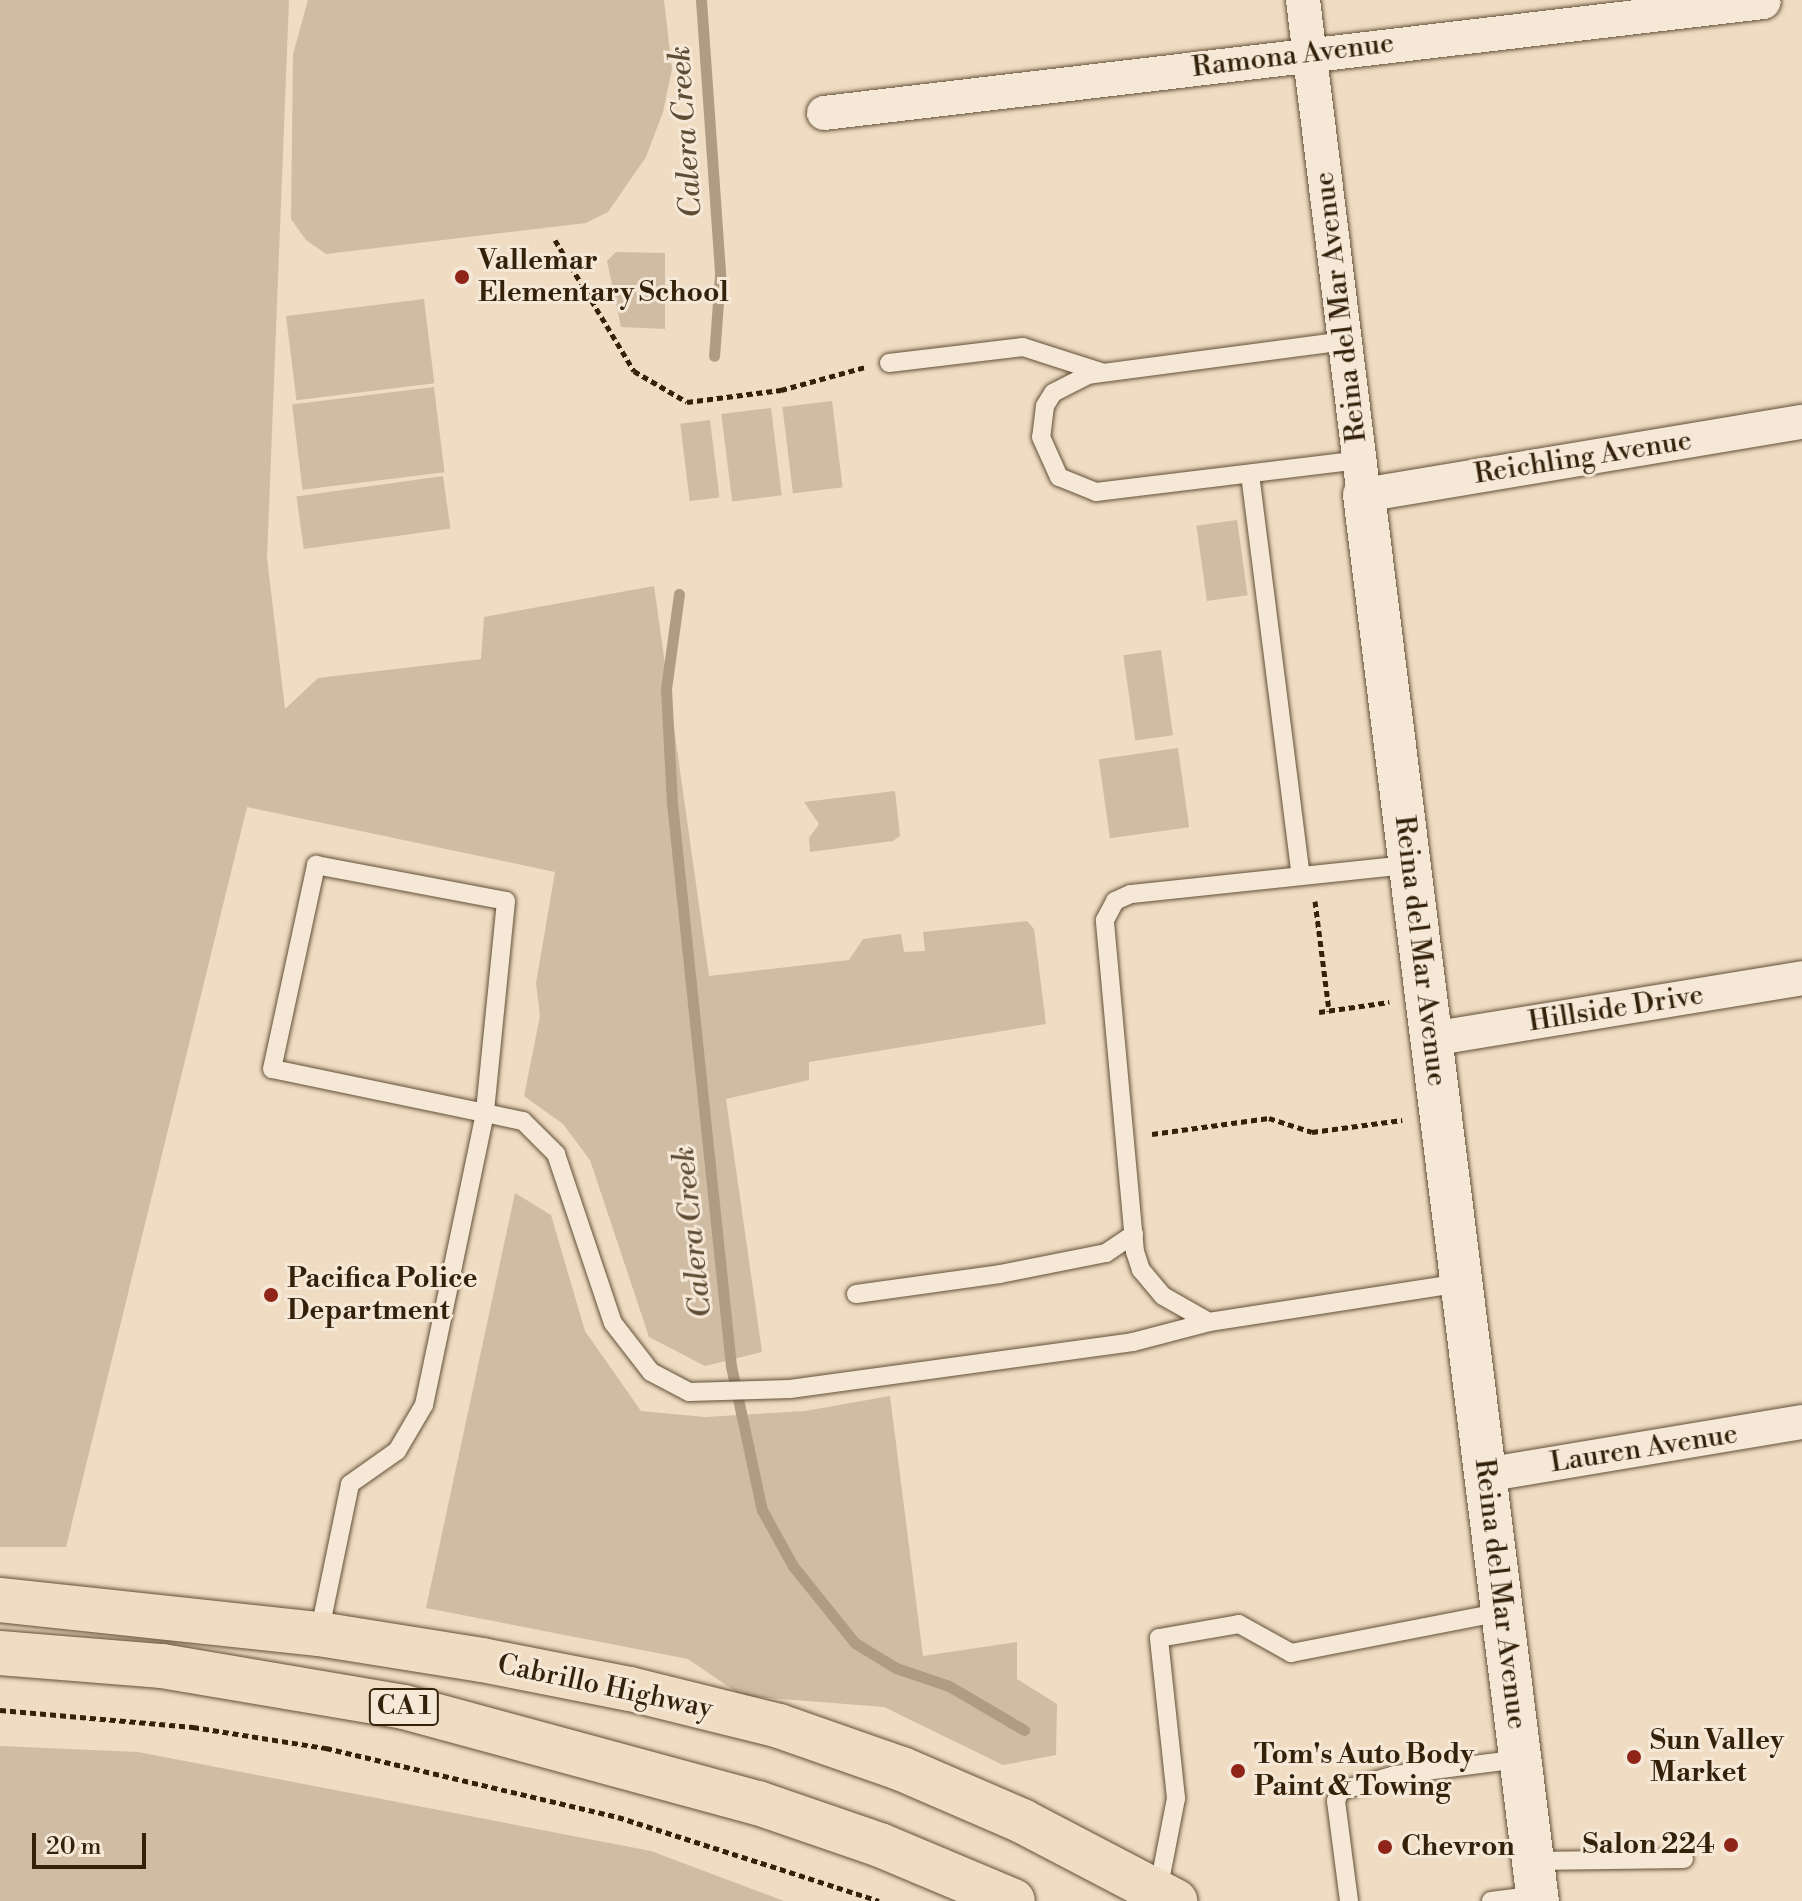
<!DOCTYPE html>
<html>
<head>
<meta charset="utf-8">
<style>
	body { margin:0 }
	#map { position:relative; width:1802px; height:1901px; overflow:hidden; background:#efdcc2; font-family:"Libre Bodoni",serif }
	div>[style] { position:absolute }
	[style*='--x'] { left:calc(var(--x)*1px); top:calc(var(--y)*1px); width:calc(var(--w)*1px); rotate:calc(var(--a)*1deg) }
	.green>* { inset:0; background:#cfbca3; transform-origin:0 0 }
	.stream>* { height:11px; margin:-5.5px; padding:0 5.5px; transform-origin:5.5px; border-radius:5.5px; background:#af9c83 }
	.path>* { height:5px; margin-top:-2.5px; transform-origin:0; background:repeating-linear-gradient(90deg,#34210a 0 6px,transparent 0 10px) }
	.roads { filter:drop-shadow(0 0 2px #635038) drop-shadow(0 0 2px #635038) }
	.service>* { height:18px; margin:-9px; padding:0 9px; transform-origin:9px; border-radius:9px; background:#f5e8d7 }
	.minor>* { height:34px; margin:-17px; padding:0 17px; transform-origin:17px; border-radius:17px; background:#f5e8d7 }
	.tertiary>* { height:42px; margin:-21px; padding:0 21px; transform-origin:21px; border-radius:21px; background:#f5e8d7 }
	.trunk>* { height:44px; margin:-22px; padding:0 22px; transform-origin:22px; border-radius:22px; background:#efdcc2 }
	.dots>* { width:22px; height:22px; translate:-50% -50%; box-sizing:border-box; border:4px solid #f5e8d7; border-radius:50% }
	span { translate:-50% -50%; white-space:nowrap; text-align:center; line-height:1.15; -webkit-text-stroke:6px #f5e8d7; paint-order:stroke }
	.shield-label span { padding:2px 6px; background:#f5e8d7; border:2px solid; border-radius:6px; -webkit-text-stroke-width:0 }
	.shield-label { font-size:26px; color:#34210a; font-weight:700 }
	.street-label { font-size:28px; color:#34210a }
	.poi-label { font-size:28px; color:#34210a; font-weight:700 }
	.left { translate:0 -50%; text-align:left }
	.right { translate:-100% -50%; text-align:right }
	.water-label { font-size:30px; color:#5f4c34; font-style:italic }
	.scale { position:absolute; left:32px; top:1833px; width:114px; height:36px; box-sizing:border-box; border:4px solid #34210a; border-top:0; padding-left:10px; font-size:24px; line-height:28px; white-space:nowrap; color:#34210a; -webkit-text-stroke:6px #f5e8d7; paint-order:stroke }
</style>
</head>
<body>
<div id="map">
	<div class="green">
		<div style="clip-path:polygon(0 0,289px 0,267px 558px,285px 709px,318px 678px,481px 659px,484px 617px,654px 586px,709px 976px,849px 960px,863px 939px,901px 934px,904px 952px,925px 951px,923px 932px,1027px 921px,1034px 929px,1046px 1024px,809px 1062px,809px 1080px,726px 1099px,762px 1352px,705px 1366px,649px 1337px,590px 1160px,563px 1124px,524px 1096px,540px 1016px,536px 983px,555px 872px,247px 807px,66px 1547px,0 1547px)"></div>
		<div style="clip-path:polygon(308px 0,664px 0,672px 69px,663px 112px,646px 157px,608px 212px,586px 223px,326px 254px,306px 240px,291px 219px,293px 54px)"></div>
		<div style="clip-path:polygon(616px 252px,665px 253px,665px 329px,621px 327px,607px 261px)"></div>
		<div style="left:424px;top:299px;width:85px;height:139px;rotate:83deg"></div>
		<div style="left:434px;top:387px;width:86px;height:143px;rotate:83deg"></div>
		<div style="left:832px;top:401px;width:87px;height:50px;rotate:83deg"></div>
		<div style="left:771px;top:408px;width:88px;height:50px;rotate:83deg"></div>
		<div style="left:710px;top:420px;width:78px;height:30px;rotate:83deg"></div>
		<div style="left:443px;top:476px;width:53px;height:148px;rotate:82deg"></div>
		<div style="left:1237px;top:520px;width:76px;height:41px;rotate:82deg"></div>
		<div style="left:1161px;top:650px;width:86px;height:38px;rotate:82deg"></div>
		<div style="left:1178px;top:748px;width:80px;height:80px;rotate:82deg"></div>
		<div style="clip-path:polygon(895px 791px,900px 836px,893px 841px,810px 852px,809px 838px,819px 824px,804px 802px)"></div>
		<div style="clip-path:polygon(515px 1193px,551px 1215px,585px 1331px,641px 1411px,705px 1417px,805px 1411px,890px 1396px,923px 1656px,1017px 1642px,1017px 1679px,1057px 1704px,1056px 1755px,1003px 1765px,884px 1707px,742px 1696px,688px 1659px,426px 1608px)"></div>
		<div style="clip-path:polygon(0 1746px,138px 1752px,651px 1851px,784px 1901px,0 1901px)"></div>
	</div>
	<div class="stream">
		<div style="--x:701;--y:0;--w:276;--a:86"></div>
		<div style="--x:720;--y:275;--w:81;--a:94.2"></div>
		<div style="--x:679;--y:594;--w:96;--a:97.8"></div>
		<div style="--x:666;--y:689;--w:114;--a:87"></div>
		<div style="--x:672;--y:803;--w:566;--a:84.02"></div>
		<div style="--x:731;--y:1366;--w:147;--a:77.9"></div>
		<div style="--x:762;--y:1510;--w:64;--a:61"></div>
		<div style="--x:793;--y:1566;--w:99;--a:51.2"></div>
		<div style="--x:855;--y:1643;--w:48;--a:31.4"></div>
		<div style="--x:896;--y:1668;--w:56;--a:18.8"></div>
		<div style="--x:949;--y:1686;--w:87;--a:30.4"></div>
	</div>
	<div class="path">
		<div style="--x:555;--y:240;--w:153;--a:58.9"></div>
		<div style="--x:634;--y:371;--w:61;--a:30.3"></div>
		<div style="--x:687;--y:402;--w:95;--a:-7.3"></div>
		<div style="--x:781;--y:390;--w:87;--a:-15.3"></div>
		<div style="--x:1315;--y:901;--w:111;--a:82.7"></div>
		<div style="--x:1319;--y:1012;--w:71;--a:-8.1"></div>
		<div style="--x:1152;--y:1134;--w:118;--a:-7.8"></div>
		<div style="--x:1269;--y:1118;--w:45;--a:18"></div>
		<div style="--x:1312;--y:1132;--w:91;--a:-7.6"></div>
		<div style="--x:0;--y:1710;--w:194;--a:5"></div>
		<div style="--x:193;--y:1727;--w:135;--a:9"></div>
		<div style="--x:326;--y:1748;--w:300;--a:13.3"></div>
		<div style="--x:618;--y:1817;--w:274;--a:17.8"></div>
	</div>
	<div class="roads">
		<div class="service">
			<div style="--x:1345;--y:341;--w:259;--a:172.5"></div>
			<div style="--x:1088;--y:375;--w:39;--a:153"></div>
			<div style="--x:1053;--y:393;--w:15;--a:122"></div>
			<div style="--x:1045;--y:406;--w:31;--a:97"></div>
			<div style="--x:1041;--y:437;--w:44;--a:65.8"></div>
			<div style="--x:1059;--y:477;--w:40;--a:22"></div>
			<div style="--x:1096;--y:492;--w:265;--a:-6.9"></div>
			<div style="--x:889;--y:363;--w:135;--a:-6.8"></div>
			<div style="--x:1023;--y:347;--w:82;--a:17.8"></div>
			<div style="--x:1250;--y:474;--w:405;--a:82.8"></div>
			<div style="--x:316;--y:865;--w:193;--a:10.7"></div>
			<div style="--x:506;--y:901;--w:213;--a:95.7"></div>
			<div style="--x:485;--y:1113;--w:217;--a:-168.3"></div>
			<div style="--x:272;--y:1069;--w:209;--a:-77.8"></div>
			<div style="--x:856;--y:1294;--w:145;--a:-7.9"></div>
			<div style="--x:1000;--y:1274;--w:108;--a:-11.2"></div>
			<div style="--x:1106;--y:1253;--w:34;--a:-34"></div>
			<div style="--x:1209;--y:1322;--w:53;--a:-150.5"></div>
			<div style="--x:1163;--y:1296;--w:34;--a:-130"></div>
			<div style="--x:1141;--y:1270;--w:19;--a:-108"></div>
			<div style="--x:1135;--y:1252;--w:333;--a:-95.2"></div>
			<div style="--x:1105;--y:920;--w:21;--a:-62"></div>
			<div style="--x:1115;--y:901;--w:17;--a:-24"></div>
			<div style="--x:1131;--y:894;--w:280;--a:-6"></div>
			<div style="--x:319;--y:1634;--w:153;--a:-78.3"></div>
			<div style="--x:350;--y:1484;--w:57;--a:-35.1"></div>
			<div style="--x:397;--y:1451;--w:53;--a:-59.6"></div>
			<div style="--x:424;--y:1405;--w:298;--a:-78.2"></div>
			<div style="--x:485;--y:1113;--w:39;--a:12"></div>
			<div style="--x:523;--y:1121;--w:47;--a:45"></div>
			<div style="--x:556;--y:1154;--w:178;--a:71.4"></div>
			<div style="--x:613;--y:1323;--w:62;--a:52.2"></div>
			<div style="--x:651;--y:1372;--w:43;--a:27.8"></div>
			<div style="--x:689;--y:1392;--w:101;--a:-1.7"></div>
			<div style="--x:790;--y:1389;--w:346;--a:-7.8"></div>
			<div style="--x:1133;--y:1342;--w:79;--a:-14.7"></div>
			<div style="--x:1209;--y:1322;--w:255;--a:-8.8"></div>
			<div style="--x:1532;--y:1861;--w:152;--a:-0.8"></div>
			<div style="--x:1158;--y:1891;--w:95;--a:-79"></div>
			<div style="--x:1176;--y:1798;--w:161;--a:-96.1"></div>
			<div style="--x:1159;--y:1638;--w:81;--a:-9.9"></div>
			<div style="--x:1239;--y:1624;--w:60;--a:29.1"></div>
			<div style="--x:1291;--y:1653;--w:215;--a:-11"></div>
			<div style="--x:1349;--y:1901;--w:101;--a:-97.4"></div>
			<div style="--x:1336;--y:1801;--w:11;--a:-68"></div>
			<div style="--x:1340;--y:1791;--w:57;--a:-16.2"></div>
			<div style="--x:1395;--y:1775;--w:126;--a:-7.3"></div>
			<div style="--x:1491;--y:1901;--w:46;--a:-7.4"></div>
		</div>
		<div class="minor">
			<div style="--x:1303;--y:0;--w:499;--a:83"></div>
			<div style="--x:1364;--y:495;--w:444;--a:-9.5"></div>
			<div style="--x:824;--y:113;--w:946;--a:-6.74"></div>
			<div style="--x:1431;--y:1039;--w:376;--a:-9.3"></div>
			<div style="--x:1485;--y:1475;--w:321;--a:-9.5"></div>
		</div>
		<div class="tertiary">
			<div style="--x:1364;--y:495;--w:1417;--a:82.95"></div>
		</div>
		<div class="trunk">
			<div style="--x:0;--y:1600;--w:321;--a:6.1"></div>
			<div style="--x:319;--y:1634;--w:165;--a:9.1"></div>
			<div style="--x:482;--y:1660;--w:151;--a:11.1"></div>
			<div style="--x:630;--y:1689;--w:154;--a:13.9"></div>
			<div style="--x:779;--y:1726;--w:130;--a:19.3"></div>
			<div style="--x:902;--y:1769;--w:131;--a:23.4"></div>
			<div style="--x:1022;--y:1821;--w:173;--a:27.6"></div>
			<div style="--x:0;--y:1653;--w:163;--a:4.6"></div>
			<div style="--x:162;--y:1666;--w:245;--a:9.6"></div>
			<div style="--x:404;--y:1707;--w:367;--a:15.2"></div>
			<div style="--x:758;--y:1803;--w:129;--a:19"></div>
			<div style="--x:880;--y:1845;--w:144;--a:22.8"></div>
		</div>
	</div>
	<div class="dots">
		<div style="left:462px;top:277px;background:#8f2418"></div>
		<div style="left:271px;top:1295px;background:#8f2418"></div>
		<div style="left:1634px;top:1757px;background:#8f2418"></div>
		<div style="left:1238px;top:1771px;background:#8f2418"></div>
		<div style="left:1731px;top:1845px;background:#8f2418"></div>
		<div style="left:1385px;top:1847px;background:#8f2418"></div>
	</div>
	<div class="shield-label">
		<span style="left:404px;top:1707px">CA 1</span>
	</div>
	<div class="street-label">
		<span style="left:1293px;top:56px;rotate:-7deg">Ramona Avenue</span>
		<span style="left:1341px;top:307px;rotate:-97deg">Reina del Mar Avenue</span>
		<span style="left:1583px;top:458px;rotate:-9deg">Reichling Avenue</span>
		<span style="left:1420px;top:951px;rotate:83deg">Reina del Mar Avenue</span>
		<span style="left:1616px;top:1009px;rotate:-9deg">Hillside Drive</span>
		<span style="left:1644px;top:1449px;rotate:-9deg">Lauren Avenue</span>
		<span style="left:1500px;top:1594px;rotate:83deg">Reina del Mar Avenue</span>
		<span style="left:605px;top:1687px;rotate:12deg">Cabrillo Highway</span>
	</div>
	<div class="poi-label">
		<span class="left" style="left:478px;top:277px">Vallemar<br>Elementary School</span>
		<span class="left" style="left:287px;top:1295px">Pacifica Police<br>Department</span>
		<span class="left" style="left:1650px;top:1757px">Sun Valley<br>Market</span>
		<span class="left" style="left:1254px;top:1771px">Tom's Auto Body<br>Paint &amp; Towing</span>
		<span class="right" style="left:1715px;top:1845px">Salon 224</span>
		<span class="left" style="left:1401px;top:1847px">Chevron</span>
	</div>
	<div class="water-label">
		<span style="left:686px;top:132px;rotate:-94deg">Calera Creek</span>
		<span style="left:693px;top:1232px;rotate:-96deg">Calera Creek</span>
	</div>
	<div class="scale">20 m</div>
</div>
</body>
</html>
